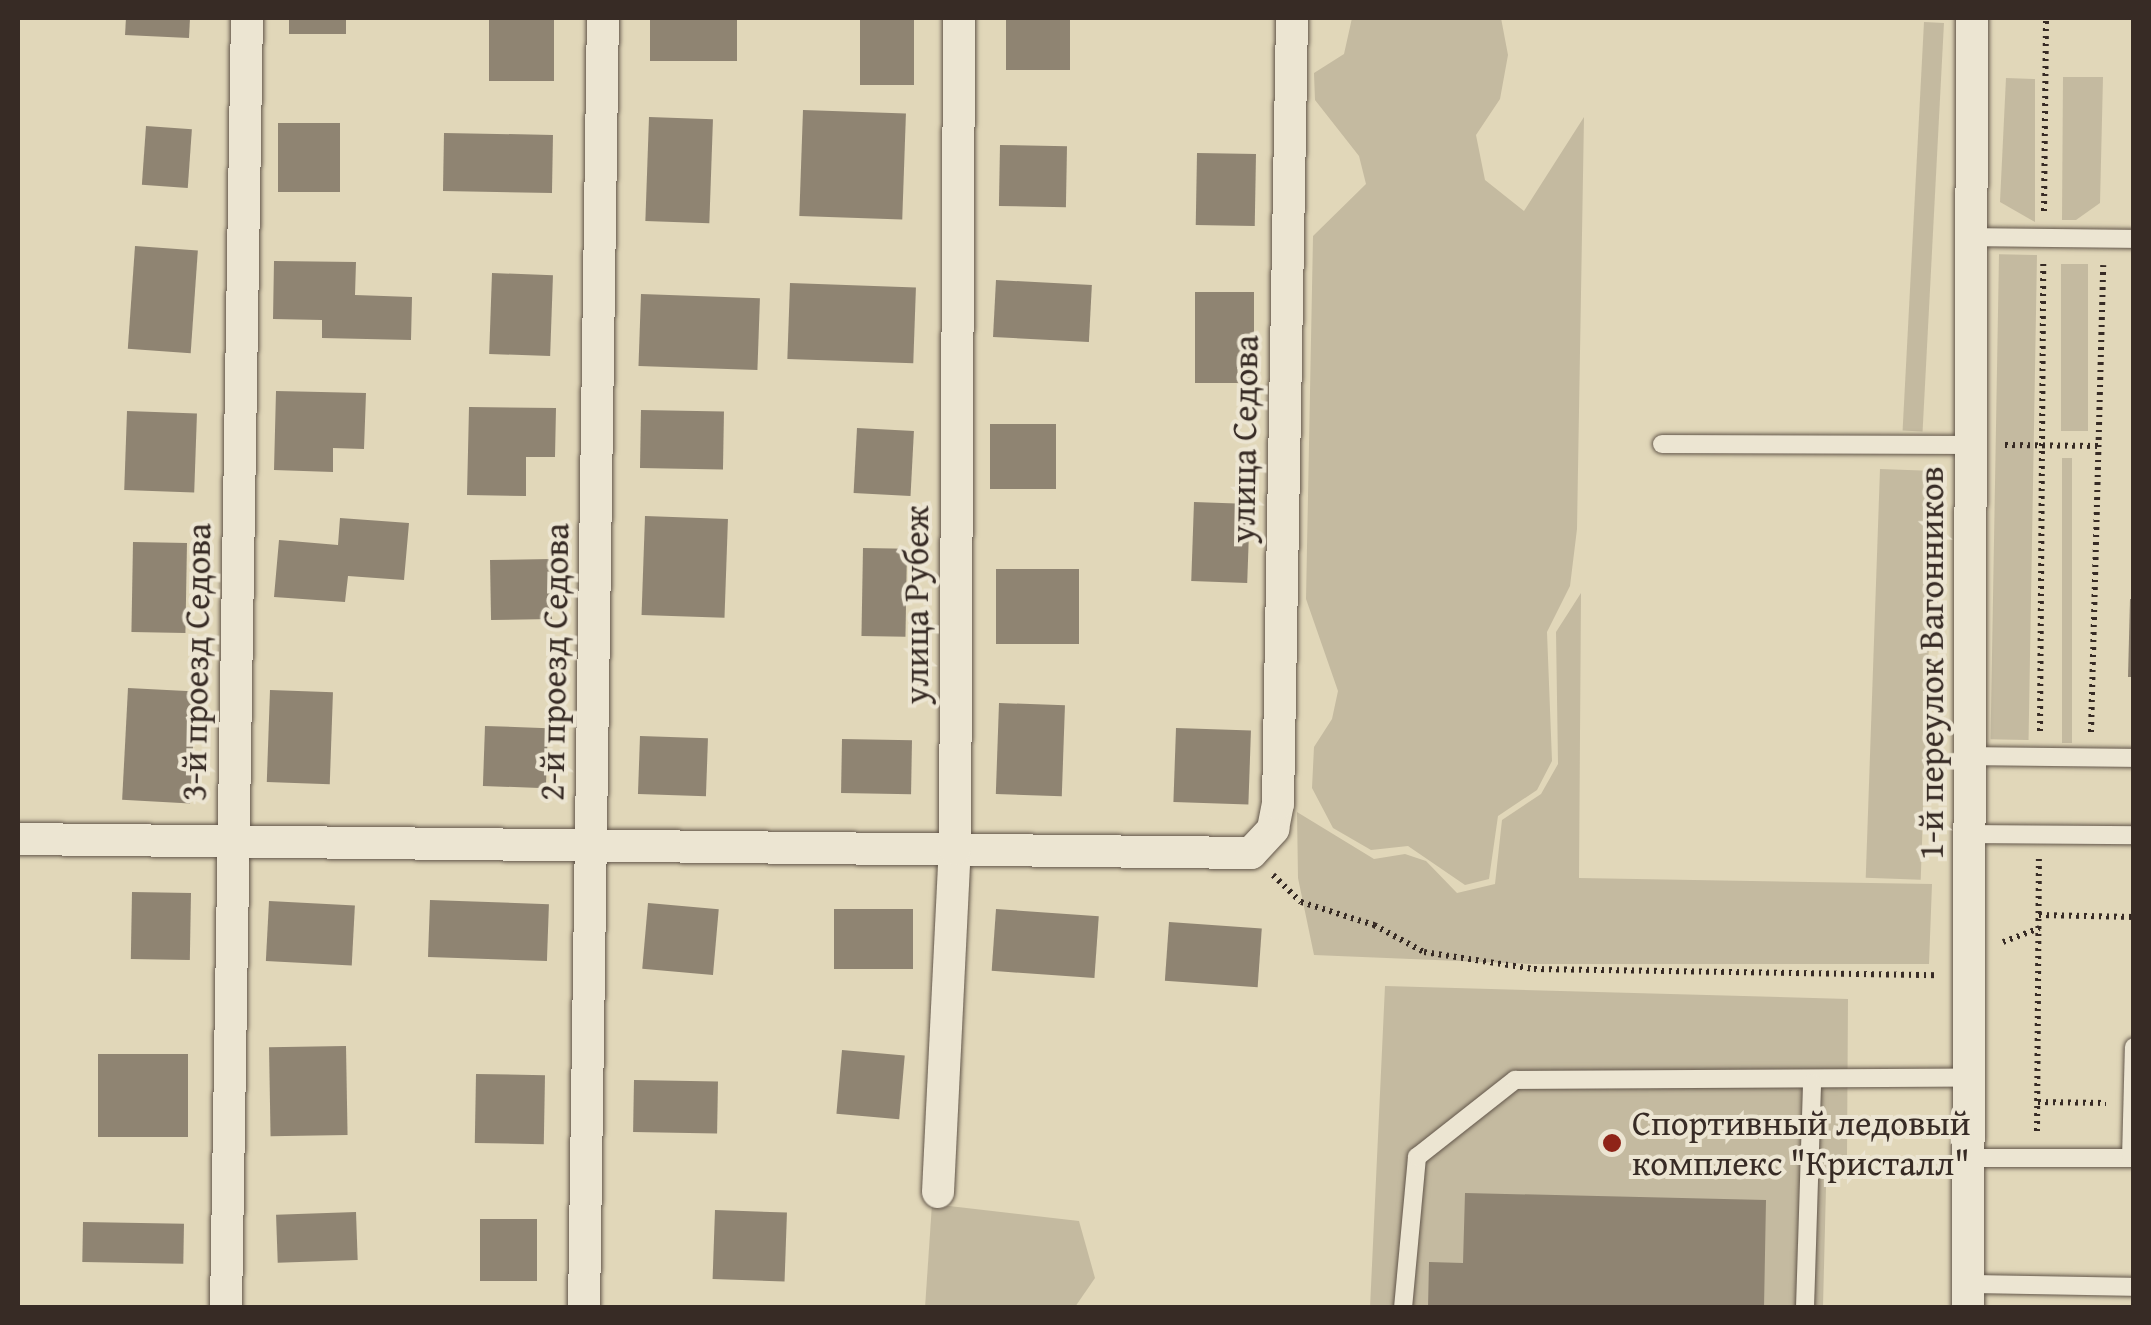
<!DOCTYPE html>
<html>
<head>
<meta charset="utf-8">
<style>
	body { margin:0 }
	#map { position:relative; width:2151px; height:1325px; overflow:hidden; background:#e1d7b9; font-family:"Gentium Book Plus",serif }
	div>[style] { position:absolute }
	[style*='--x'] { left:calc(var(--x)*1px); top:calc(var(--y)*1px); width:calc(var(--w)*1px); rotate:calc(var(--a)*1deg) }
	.green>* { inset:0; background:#c4baa0; transform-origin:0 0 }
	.building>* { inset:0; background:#8f8472; transform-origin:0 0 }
	.path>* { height:6px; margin-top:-3px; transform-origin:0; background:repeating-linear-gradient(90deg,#372b25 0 2.5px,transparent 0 7.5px) }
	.roads { filter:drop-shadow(0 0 2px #62564a) drop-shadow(0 0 2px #62564a) }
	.service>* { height:18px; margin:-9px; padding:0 9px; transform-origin:9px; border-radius:9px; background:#ece5d2 }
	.minor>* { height:32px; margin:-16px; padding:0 16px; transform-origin:16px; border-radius:16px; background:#ece5d2 }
	.dots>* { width:28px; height:28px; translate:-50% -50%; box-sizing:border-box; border:5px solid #ece5d2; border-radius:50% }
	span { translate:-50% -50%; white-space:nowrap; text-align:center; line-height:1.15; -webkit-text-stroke:8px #ece5d2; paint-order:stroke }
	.street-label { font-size:35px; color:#372b25 }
	.poi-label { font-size:35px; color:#372b25 }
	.left { translate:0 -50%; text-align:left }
	.frame { position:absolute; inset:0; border:20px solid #372b25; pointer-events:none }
</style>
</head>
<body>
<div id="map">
	<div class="green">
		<div style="clip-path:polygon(1352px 18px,1501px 18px,1508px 55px,1500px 99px,1476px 135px,1485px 180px,1524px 211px,1584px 117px,1577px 529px,1570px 586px,1547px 632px,1552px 761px,1537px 790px,1498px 816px,1489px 879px,1465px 885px,1408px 846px,1371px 850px,1333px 828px,1312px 788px,1314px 747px,1332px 719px,1338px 691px,1306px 599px,1313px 236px,1366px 184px,1359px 156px,1315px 100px,1314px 73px,1344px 54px)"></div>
		<div style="left:1924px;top:22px;width:20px;height:409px;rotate:3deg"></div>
		<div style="clip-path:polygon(2063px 77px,2103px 77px,2100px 203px,2076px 220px,2062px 220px)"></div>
		<div style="clip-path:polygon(2006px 78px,2035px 79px,2035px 222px,2000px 202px)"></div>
		<div style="left:2037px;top:255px;width:485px;height:38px;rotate:91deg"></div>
		<div style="left:2061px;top:264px;width:27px;height:167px"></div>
		<div style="left:2062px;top:458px;width:10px;height:285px"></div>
		<div style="left:1880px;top:469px;width:55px;height:409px;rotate:2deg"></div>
		<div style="clip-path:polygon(1581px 593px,1579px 878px,1932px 884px,1929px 964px,1531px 964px,1314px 955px,1298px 878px,1297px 812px,1374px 859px,1405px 854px,1426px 861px,1457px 893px,1495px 884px,1502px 820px,1541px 794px,1558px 764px,1556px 632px)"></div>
		<div style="clip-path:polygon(1385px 986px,1848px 999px,1847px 1155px,1826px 1187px,1823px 1307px,1370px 1308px)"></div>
		<div style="clip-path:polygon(932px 1204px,1079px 1221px,1095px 1278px,1075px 1307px,925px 1308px)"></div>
	</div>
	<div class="building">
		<div style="clip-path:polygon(126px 18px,190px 18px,189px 38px,125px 35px)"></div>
		<div style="left:289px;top:18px;width:57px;height:16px"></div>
		<div style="left:489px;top:18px;width:65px;height:63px"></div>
		<div style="left:650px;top:18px;width:87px;height:43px"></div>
		<div style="left:860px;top:18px;width:54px;height:67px"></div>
		<div style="left:1006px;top:18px;width:64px;height:52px"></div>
		<div style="left:803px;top:110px;width:103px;height:106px;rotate:2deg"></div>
		<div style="left:649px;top:117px;width:64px;height:104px;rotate:2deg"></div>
		<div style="left:278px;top:123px;width:62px;height:69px"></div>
		<div style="left:146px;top:126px;width:46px;height:59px;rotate:4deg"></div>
		<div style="left:444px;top:133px;width:109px;height:58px;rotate:1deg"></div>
		<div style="left:1000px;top:145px;width:67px;height:61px;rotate:1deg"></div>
		<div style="left:1197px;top:153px;width:59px;height:72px;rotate:1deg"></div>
		<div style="left:135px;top:246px;width:63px;height:103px;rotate:4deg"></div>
		<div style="clip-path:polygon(274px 261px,356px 262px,355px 295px,412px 297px,411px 340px,322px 338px,322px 320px,273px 319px)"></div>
		<div style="left:492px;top:273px;width:61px;height:81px;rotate:2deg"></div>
		<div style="left:996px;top:280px;width:96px;height:57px;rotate:3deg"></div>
		<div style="left:790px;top:283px;width:126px;height:76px;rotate:2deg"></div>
		<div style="left:1195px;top:292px;width:59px;height:91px"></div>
		<div style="left:641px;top:294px;width:119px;height:72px;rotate:2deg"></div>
		<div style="clip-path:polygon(276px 391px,366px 393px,364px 449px,333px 448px,333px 472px,274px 470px)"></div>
		<div style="clip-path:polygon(469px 407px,556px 408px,555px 457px,526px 457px,526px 496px,467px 495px)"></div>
		<div style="left:641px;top:410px;width:83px;height:58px;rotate:1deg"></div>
		<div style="left:127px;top:411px;width:70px;height:79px;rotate:2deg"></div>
		<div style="left:990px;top:424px;width:66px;height:65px"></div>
		<div style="left:857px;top:428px;width:57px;height:65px;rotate:3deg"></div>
		<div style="left:1194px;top:502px;width:56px;height:79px;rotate:2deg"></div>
		<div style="left:645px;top:516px;width:83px;height:99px;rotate:2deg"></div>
		<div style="clip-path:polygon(340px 518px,409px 523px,404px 580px,348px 576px,345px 602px,274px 597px,279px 540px,338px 545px)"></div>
		<div style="left:133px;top:542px;width:54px;height:90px;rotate:1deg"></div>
		<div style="left:863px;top:548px;width:44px;height:88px;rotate:1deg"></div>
		<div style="left:551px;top:559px;width:60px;height:61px;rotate:89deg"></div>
		<div style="left:996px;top:569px;width:83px;height:75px"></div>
		<div style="clip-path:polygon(2130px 599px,2134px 599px,2134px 677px,2128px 677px)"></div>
		<div style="left:128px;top:688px;width:68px;height:112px;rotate:3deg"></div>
		<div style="left:270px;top:690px;width:63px;height:92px;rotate:2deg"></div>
		<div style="left:999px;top:703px;width:66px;height:91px;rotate:2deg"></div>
		<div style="left:485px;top:726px;width:63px;height:60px;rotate:2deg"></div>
		<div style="left:1176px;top:728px;width:75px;height:74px;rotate:2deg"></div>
		<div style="left:640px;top:736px;width:68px;height:58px;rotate:2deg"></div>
		<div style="left:842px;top:739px;width:70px;height:54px;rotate:1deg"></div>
		<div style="left:132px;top:892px;width:59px;height:67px;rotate:1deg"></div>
		<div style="left:430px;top:900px;width:119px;height:57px;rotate:2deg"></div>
		<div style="left:269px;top:901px;width:86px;height:60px;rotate:3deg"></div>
		<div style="left:648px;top:903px;width:71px;height:66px;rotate:5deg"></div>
		<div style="left:834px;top:909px;width:79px;height:60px"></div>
		<div style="left:996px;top:909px;width:103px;height:62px;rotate:4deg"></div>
		<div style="left:1169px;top:922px;width:93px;height:59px;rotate:4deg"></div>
		<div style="left:346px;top:1046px;width:89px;height:77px;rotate:89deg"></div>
		<div style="left:842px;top:1050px;width:63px;height:64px;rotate:5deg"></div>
		<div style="left:98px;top:1054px;width:90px;height:83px"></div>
		<div style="left:476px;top:1074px;width:69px;height:69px;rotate:1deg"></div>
		<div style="left:634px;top:1080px;width:84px;height:52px;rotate:1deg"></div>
		<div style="clip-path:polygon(1465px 1193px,1766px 1200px,1764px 1308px,1428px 1308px,1429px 1262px,1463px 1263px)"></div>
		<div style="left:715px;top:1210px;width:72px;height:69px;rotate:2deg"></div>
		<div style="left:356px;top:1212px;width:48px;height:80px;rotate:88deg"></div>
		<div style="left:480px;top:1219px;width:57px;height:62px"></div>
		<div style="left:83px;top:1222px;width:101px;height:40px;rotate:1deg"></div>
	</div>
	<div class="path">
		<div style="--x:2044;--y:211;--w:193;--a:-89.4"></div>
		<div style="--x:2005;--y:445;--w:94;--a:0.6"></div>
		<div style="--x:2040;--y:731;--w:467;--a:-89.6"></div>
		<div style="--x:2091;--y:732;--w:467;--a:-88.5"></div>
		<div style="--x:1273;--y:875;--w:39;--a:44"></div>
		<div style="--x:1301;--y:902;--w:77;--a:17.5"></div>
		<div style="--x:1374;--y:925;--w:57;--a:28.4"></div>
		<div style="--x:1424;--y:952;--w:111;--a:8.8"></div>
		<div style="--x:1534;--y:969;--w:404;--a:0.9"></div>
		<div style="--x:2039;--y:915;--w:95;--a:1.2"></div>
		<div style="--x:2003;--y:942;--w:39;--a:-21"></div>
		<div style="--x:2038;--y:1102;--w:68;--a:0.8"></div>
		<div style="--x:1838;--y:1130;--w:97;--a:0.6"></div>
		<div style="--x:2037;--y:1131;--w:272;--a:-89.6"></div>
	</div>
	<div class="roads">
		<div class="service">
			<div style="--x:1971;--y:237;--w:163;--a:0.7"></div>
			<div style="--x:1662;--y:444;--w:309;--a:0.2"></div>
			<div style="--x:1970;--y:756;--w:164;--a:0.7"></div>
			<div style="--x:1972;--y:834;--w:162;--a:0.4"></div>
			<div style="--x:1968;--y:1158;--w:166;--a:0"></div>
			<div style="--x:2131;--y:1158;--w:111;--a:-88.5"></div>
			<div style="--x:1968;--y:1284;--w:166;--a:1"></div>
			<div style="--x:1403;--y:1308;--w:152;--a:-84.7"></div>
			<div style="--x:1417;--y:1157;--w:125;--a:-38.2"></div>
			<div style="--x:1515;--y:1080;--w:453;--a:-0.3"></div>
			<div style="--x:1805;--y:1308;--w:225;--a:-88.2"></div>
		</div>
		<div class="minor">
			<div style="--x:18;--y:839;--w:1233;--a:0.65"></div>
			<div style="--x:1251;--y:853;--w:33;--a:-47"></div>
			<div style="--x:1273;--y:829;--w:25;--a:-79"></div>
			<div style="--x:1278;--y:804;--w:786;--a:-88.98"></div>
			<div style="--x:938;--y:1192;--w:343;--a:-87.2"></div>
			<div style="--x:955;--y:849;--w:831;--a:-89.72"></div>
			<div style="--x:226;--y:1308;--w:1290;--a:-89.07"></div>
			<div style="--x:584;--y:1308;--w:1290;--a:-89.16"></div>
			<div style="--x:1968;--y:1308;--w:1290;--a:-89.82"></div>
		</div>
	</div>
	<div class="dots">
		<div style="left:1612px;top:1143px;background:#8f2418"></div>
	</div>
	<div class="street-label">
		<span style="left:1244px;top:439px;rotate:-89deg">улица Седова</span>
		<span style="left:916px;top:605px;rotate:-90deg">улица Рубеж</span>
		<span style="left:196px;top:662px;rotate:-89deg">3-й проезд Седова</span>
		<span style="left:554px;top:662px;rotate:-89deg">2-й проезд Седова</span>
		<span style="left:1931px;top:663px;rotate:-90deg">1-й переулок Вагонников</span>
	</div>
	<div class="poi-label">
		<span class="left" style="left:1632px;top:1143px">Спортивный ледовый<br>комплекс "Кристалл"</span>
	</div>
	<div class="frame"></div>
</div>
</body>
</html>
